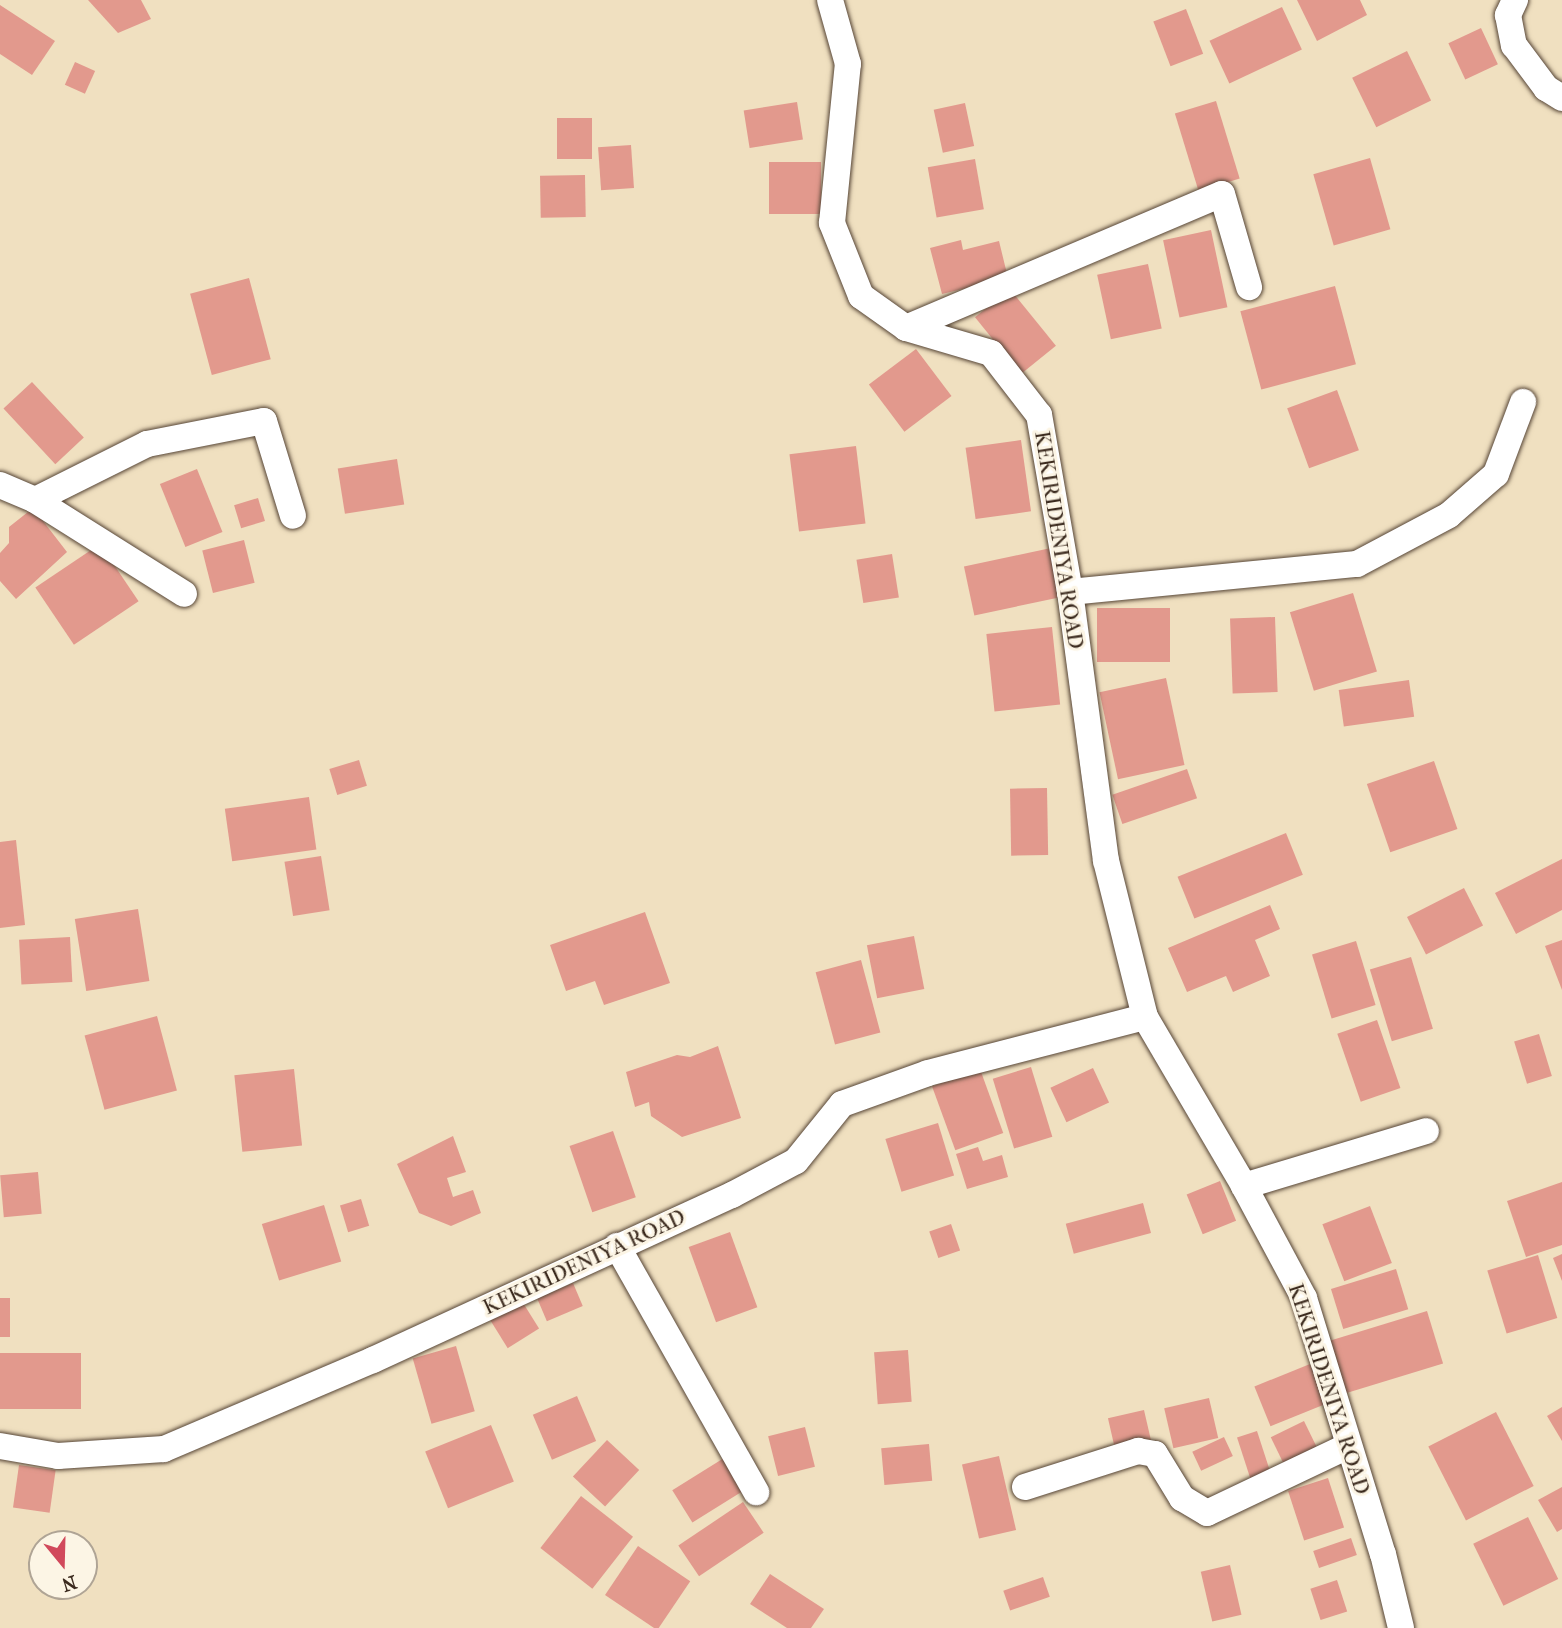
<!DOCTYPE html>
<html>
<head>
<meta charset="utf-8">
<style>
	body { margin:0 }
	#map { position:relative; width:1562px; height:1628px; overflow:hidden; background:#f0e0c0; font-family:"IM FELL French Canon",serif }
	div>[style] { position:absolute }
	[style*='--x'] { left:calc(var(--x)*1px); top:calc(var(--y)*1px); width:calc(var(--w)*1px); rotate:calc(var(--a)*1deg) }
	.building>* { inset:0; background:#e2998d; transform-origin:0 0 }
	.roads { filter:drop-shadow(0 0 2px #564536) drop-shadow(0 0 2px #564536) }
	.street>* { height:26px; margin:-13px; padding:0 13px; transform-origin:13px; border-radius:13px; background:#fff }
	span { translate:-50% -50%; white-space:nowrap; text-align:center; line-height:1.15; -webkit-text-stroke:6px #fcf5e5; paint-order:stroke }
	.street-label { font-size:21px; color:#3b2a1e }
	.north { position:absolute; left:28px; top:1530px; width:70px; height:70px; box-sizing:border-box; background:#fcf5e5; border:2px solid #afa495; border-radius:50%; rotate:161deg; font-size:19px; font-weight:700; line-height:28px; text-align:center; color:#3b2a1e }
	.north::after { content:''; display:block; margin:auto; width:24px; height:32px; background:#d1495b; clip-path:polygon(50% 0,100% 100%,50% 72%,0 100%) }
</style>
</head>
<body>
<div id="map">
	<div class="building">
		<div style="clip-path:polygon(88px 0,141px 0,151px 19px,118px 33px)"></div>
		<div style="clip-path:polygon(1297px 0,1360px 0,1367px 15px,1317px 41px)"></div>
		<div style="clip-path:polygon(0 5px,55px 41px,32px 75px,0 54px)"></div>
		<div style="left:1282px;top:7px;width:47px;height:80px;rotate:65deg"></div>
		<div style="left:1186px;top:9px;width:48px;height:35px;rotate:69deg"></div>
		<div style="left:1481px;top:28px;width:40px;height:36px;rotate:65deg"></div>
		<div style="left:1407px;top:51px;width:55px;height:61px;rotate:64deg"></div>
		<div style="left:75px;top:62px;width:22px;height:25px;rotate:24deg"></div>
		<div style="left:1216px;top:101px;width:81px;height:43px;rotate:73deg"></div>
		<div style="left:797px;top:102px;width:38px;height:54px;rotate:81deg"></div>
		<div style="left:965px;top:103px;width:44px;height:32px;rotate:78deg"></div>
		<div style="left:557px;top:118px;width:35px;height:41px"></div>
		<div style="left:631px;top:145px;width:43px;height:33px;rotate:86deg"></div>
		<div style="left:1370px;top:158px;width:74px;height:59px;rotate:74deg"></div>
		<div style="left:975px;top:159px;width:51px;height:48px;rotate:80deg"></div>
		<div style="left:769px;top:162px;width:52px;height:52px"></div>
		<div style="left:585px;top:175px;width:42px;height:45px;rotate:89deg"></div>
		<div style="left:1211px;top:230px;width:79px;height:49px;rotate:78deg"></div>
		<div style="clip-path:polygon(961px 240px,963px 250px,999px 241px,1008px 278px,942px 294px,930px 248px)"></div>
		<div style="left:1148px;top:264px;width:66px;height:52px;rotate:78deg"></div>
		<div style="left:249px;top:278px;width:84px;height:61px;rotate:75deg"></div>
		<div style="left:1335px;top:286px;width:81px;height:98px;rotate:75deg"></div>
		<div style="left:1010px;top:289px;width:73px;height:45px;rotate:51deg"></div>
		<div style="left:916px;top:349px;width:59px;height:59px;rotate:53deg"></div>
		<div style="left:32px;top:382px;width:76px;height:39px;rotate:47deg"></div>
		<div style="left:1337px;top:390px;width:64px;height:53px;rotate:70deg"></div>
		<div style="left:1021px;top:440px;width:72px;height:56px;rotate:82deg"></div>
		<div style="left:856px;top:446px;width:78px;height:67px;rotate:83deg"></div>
		<div style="left:397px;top:459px;width:46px;height:60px;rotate:81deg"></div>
		<div style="left:197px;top:469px;width:68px;height:40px;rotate:68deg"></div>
		<div style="left:258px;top:498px;width:24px;height:25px;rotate:73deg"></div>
		<div style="clip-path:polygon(33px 508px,67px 552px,16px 599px,0 581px,0 553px,9px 543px,9px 527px)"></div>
		<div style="left:244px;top:540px;width:44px;height:43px;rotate:76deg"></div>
		<div style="left:100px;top:544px;width:69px;height:78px;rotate:56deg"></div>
		<div style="left:1051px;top:548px;width:50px;height:89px;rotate:78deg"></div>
		<div style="left:892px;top:554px;width:44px;height:36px;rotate:81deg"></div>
		<div style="left:1353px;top:593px;width:82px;height:66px;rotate:73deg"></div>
		<div style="left:1170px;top:608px;width:54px;height:73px;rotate:90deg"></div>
		<div style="left:1275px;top:617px;width:75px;height:45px;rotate:88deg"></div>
		<div style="left:1052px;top:627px;width:78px;height:66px;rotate:84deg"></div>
		<div style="left:1166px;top:678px;width:89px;height:68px;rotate:78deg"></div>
		<div style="left:1409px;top:680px;width:37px;height:71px;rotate:82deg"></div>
		<div style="left:359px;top:760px;width:27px;height:31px;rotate:73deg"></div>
		<div style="left:1434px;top:761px;width:72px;height:71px;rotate:71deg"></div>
		<div style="left:1187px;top:769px;width:31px;height:79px;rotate:71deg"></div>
		<div style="left:1047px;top:788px;width:67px;height:37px;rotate:89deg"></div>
		<div style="left:309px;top:797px;width:53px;height:85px;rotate:82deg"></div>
		<div style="left:1286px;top:833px;width:45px;height:117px;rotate:68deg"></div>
		<div style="clip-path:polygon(16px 840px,25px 925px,0 928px,0 842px)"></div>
		<div style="left:321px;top:856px;width:55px;height:37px;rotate:81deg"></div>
		<div style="clip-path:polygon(1562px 859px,1562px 910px,1516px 934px,1495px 893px)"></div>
		<div style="left:1464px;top:888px;width:42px;height:64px;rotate:63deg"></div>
		<div style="clip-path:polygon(1270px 905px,1280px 929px,1255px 940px,1270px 976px,1233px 992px,1226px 976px,1187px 992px,1168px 948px)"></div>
		<div style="left:138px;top:909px;width:73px;height:64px;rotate:81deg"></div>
		<div style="clip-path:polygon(645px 912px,670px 983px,604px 1005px,595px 981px,566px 991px,550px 945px)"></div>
		<div style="left:914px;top:936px;width:54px;height:48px;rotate:79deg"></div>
		<div style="left:70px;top:937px;width:45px;height:51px;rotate:87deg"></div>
		<div style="clip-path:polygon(1562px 940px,1562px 990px,1545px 946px)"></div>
		<div style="left:1356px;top:941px;width:67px;height:46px;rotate:73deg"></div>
		<div style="left:1411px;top:957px;width:75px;height:43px;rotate:73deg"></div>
		<div style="left:861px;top:960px;width:75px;height:47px;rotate:75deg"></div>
		<div style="left:157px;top:1016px;width:77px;height:75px;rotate:75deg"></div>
		<div style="left:1377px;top:1020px;width:72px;height:42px;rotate:71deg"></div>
		<div style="left:1539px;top:1034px;width:44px;height:26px;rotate:73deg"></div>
		<div style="clip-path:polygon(718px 1046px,741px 1118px,682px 1137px,651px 1116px,649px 1102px,635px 1107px,626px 1072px,677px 1055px,690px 1057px)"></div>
		<div style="left:1031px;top:1067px;width:73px;height:40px;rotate:73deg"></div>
		<div style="left:1093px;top:1068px;width:38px;height:47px;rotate:65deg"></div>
		<div style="left:294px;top:1069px;width:77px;height:60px;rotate:84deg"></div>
		<div style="left:980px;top:1069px;width:68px;height:51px;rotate:70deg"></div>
		<div style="left:938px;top:1123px;width:55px;height:55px;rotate:73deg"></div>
		<div style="left:613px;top:1131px;width:70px;height:46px;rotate:71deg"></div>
		<div style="clip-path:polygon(453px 1136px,466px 1172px,447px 1178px,453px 1197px,473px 1190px,481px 1213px,451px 1226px,419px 1213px,397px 1164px)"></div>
		<div style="clip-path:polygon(978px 1147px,983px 1161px,1002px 1155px,1008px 1177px,967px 1189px,956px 1154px)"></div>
		<div style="left:38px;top:1172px;width:42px;height:38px;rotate:85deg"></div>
		<div style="left:1220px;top:1181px;width:43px;height:36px;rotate:68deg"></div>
		<div style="clip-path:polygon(1562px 1182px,1562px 1245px,1526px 1257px,1507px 1201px)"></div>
		<div style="left:361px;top:1199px;width:28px;height:22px;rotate:73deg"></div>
		<div style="left:1143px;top:1203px;width:31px;height:80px;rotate:75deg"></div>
		<div style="left:324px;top:1205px;width:59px;height:65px;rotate:73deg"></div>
		<div style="left:1370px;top:1206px;width:61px;height:51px;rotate:69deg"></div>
		<div style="left:951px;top:1224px;width:28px;height:23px;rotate:71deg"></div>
		<div style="left:730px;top:1232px;width:80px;height:44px;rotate:70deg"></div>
		<div style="clip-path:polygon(1562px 1254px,1562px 1281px,1553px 1258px)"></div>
		<div style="left:1538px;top:1255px;width:66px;height:53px;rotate:73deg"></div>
		<div style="left:1396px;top:1269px;width:42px;height:68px;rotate:73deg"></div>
		<div style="left:573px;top:1283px;width:25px;height:39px;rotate:67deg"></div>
		<div style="left:0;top:1298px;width:10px;height:39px"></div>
		<div style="left:520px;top:1298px;width:36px;height:37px;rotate:58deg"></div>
		<div style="left:1427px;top:1311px;width:55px;height:106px;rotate:73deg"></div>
		<div style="left:456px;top:1346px;width:68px;height:45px;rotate:74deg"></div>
		<div style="left:908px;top:1350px;width:52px;height:34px;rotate:86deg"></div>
		<div style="left:0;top:1353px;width:81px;height:56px"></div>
		<div style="left:1310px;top:1364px;width:43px;height:60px;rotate:68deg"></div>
		<div style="left:577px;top:1396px;width:49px;height:48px;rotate:67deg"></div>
		<div style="left:1209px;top:1398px;width:41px;height:46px;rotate:77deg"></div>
		<div style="clip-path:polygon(1562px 1407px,1562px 1441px,1547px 1416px)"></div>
		<div style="left:1144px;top:1410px;width:32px;height:37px;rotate:77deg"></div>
		<div style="left:1496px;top:1412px;width:83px;height:76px;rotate:63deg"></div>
		<div style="left:1304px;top:1421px;width:37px;height:37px;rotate:64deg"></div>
		<div style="left:491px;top:1425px;width:61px;height:71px;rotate:68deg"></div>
		<div style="left:805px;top:1427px;width:41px;height:38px;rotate:76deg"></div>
		<div style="left:1257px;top:1431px;width:51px;height:21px;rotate:72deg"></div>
		<div style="left:1224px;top:1437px;width:21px;height:35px;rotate:65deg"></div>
		<div style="left:607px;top:1440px;width:44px;height:50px;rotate:43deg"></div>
		<div style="left:929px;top:1444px;width:37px;height:48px;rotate:85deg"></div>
		<div style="left:999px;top:1456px;width:76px;height:38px;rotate:77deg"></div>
		<div style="left:724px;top:1458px;width:38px;height:61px;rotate:58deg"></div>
		<div style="left:19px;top:1465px;width:37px;height:43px;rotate:8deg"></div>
		<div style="left:1328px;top:1478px;width:52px;height:42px;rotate:72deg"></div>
		<div style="clip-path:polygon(1562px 1487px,1562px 1529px,1557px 1532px,1538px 1500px)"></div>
		<div style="left:581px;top:1496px;width:66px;height:66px;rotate:38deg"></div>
		<div style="left:743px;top:1502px;width:37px;height:78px;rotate:56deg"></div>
		<div style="left:1528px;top:1517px;width:69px;height:61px;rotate:64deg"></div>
		<div style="left:1351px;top:1538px;width:18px;height:40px;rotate:71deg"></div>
		<div style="left:638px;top:1546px;width:63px;height:59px;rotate:34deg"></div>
		<div style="left:1230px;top:1565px;width:51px;height:30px;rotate:77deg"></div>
		<div style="clip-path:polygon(770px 1574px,824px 1609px,811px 1628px,787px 1628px,750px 1604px)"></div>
		<div style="left:1043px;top:1577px;width:21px;height:42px;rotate:71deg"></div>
		<div style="left:1337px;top:1580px;width:33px;height:28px;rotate:72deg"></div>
	</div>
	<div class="roads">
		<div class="street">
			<div style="--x:1515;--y:0;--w:17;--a:115"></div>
			<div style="--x:1508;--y:15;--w:31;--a:79"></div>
			<div style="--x:1514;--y:45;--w:54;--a:53.3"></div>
			<div style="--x:1546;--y:88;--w:19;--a:32"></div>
			<div style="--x:906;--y:328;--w:343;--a:-23"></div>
			<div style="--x:1222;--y:194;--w:97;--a:73.8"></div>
			<div style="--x:0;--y:485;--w:38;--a:23"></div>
			<div style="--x:35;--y:500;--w:176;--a:32.2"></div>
			<div style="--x:35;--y:500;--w:125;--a:-26.6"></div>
			<div style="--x:147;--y:444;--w:119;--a:-11.1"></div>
			<div style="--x:264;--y:421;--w:99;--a:73"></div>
			<div style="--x:1070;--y:592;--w:288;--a:-5.6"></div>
			<div style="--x:1357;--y:564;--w:104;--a:-28"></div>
			<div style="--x:1449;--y:515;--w:62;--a:-41.1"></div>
			<div style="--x:1496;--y:474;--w:77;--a:-69.4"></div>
			<div style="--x:1145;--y:1017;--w:196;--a:59.6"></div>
			<div style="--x:1244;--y:1186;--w:127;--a:61.8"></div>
			<div style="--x:1304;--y:1298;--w:268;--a:72.9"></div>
			<div style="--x:1383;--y:1554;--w:76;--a:76.3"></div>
			<div style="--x:1244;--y:1186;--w:190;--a:-16.8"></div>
			<div style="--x:617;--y:1246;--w:283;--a:60.5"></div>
			<div style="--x:0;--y:1446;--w:59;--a:9.8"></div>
			<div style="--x:58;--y:1456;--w:106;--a:-3.8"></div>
			<div style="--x:164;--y:1449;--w:227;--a:-23.1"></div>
			<div style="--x:373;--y:1360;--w:395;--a:-24.7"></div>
			<div style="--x:732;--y:1195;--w:72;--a:-28"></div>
			<div style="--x:796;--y:1161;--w:73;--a:-51.1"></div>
			<div style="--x:842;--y:1104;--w:91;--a:-19.8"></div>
			<div style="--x:928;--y:1073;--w:224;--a:-14.5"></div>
			<div style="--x:1145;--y:1017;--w:161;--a:-104"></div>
			<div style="--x:1106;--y:861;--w:271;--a:-97.6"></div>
			<div style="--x:1070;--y:592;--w:180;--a:-99.9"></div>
			<div style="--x:1039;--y:415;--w:78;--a:-127.7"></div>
			<div style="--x:991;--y:353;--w:89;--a:-163.6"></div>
			<div style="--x:906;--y:328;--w:55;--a:-144.6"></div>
			<div style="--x:861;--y:296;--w:79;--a:-111.7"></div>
			<div style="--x:832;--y:223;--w:160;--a:-84.3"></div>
			<div style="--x:848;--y:64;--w:66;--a:-105.7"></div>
			<div style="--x:1025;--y:1487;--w:119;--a:-17.7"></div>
			<div style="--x:1138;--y:1451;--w:17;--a:10"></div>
			<div style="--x:1155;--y:1454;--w:52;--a:58.5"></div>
			<div style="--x:1182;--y:1498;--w:29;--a:31"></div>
			<div style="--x:1207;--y:1513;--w:156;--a:-25.4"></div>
		</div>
	</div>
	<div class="street-label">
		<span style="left:1059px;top:540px;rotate:81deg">KEKIRIDENIYA ROAD</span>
		<span style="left:584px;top:1262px;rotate:-25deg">KEKIRIDENIYA ROAD</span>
		<span style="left:1329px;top:1389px;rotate:72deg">KEKIRIDENIYA ROAD</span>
	</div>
	<div class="north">N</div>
</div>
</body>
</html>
